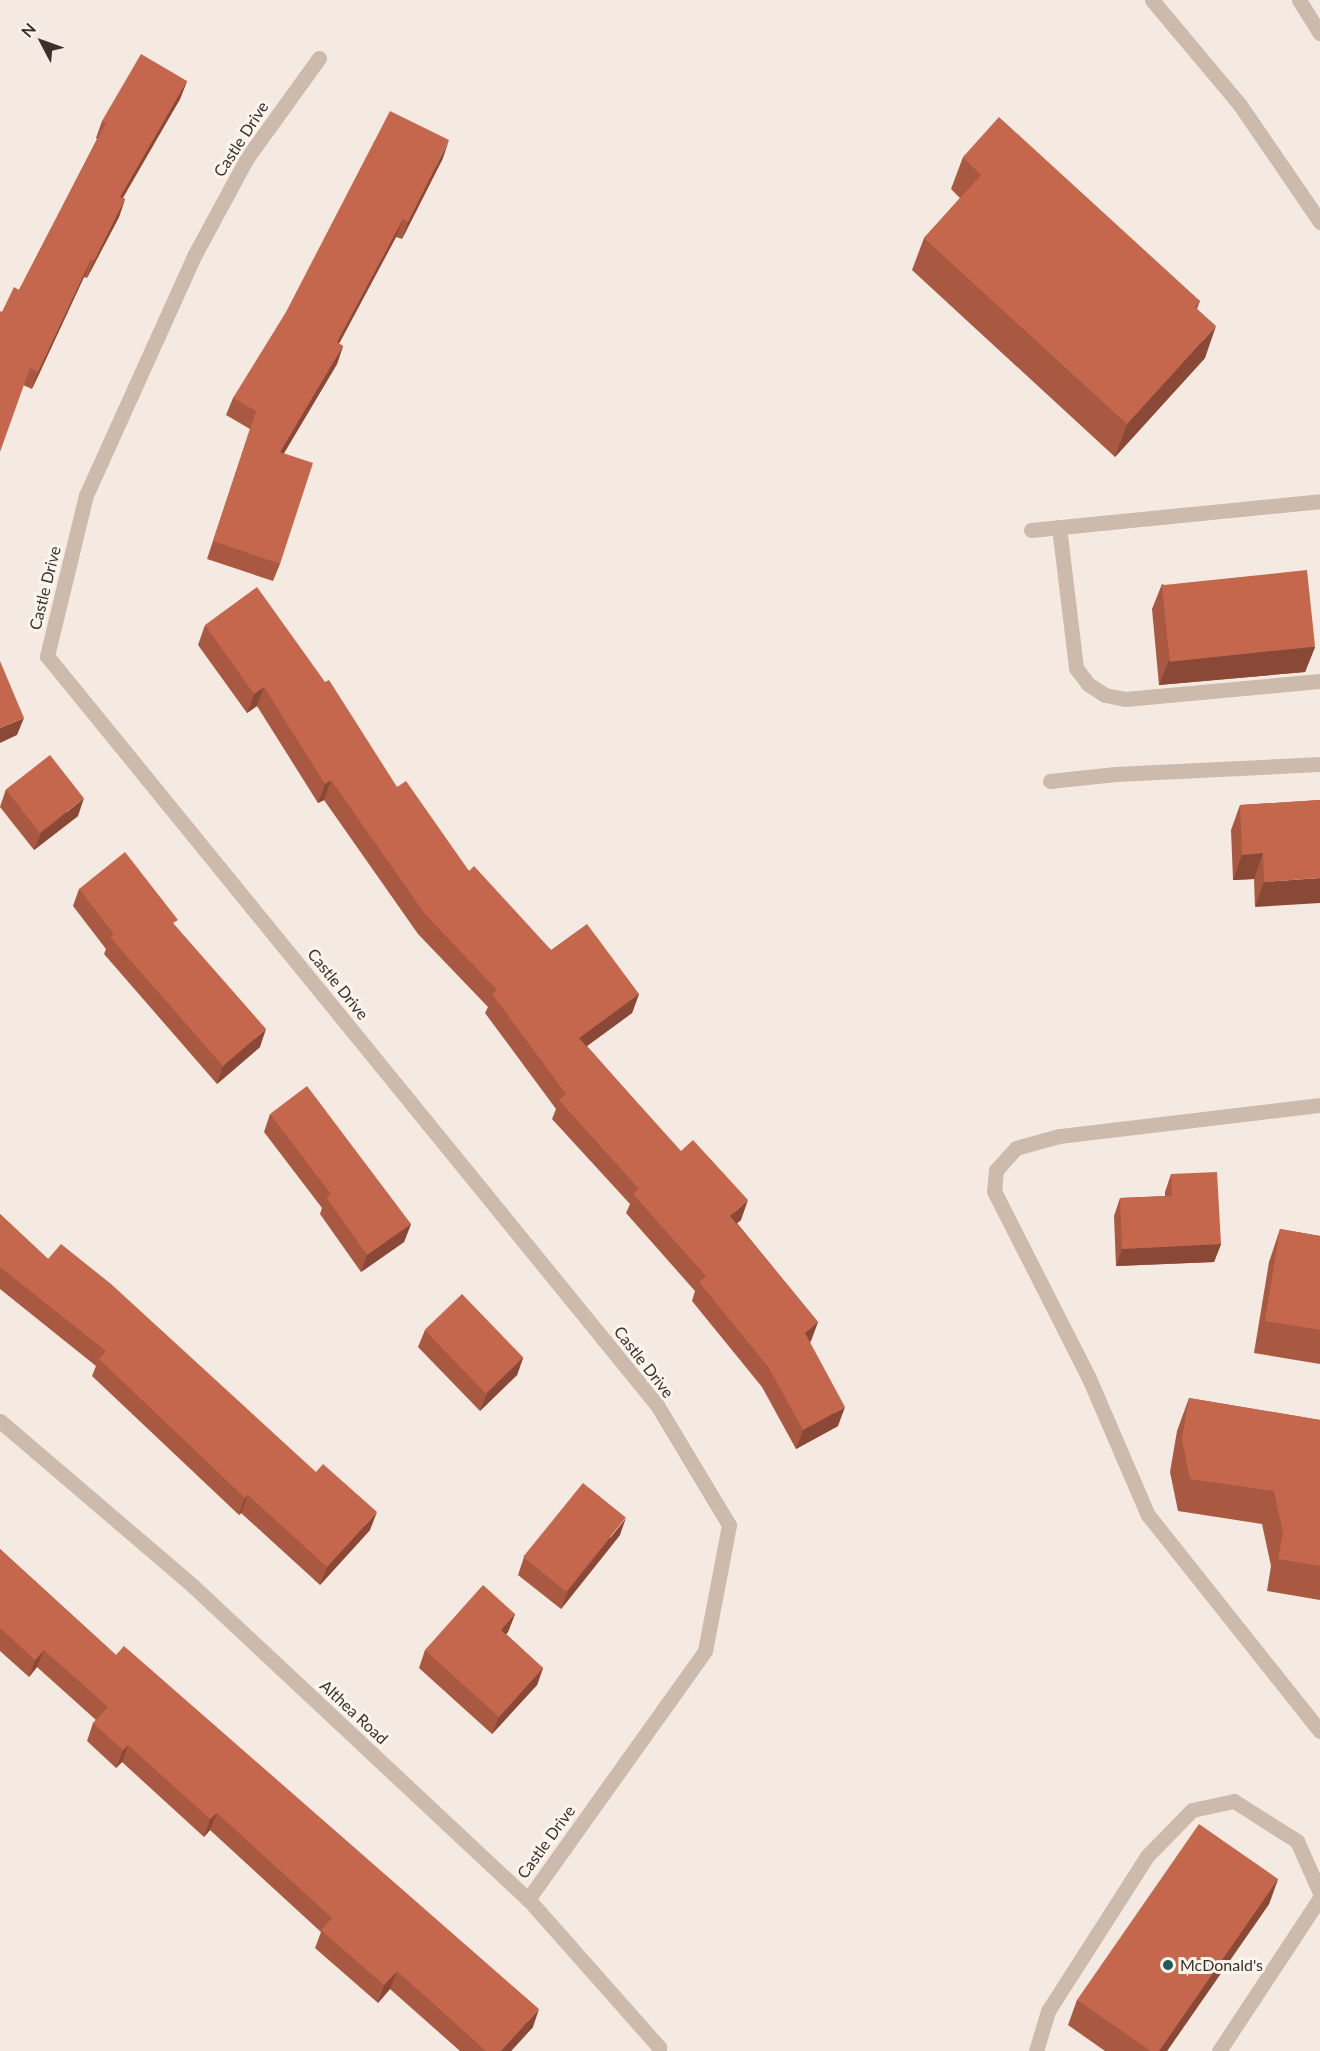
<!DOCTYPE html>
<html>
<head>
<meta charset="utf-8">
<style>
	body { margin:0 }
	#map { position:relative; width:1320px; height:2051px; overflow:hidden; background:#f4eae1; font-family:Lato,sans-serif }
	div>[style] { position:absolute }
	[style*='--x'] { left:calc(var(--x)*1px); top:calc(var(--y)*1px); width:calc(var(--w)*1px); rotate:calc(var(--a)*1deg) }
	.minor>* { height:15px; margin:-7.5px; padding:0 7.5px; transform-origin:7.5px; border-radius:7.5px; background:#ccbaad }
	.wall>* { inset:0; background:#a95942 }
	.shaded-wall>* { inset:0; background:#8a4836 }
	.building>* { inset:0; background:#c5674d; transform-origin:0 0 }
	.dots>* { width:16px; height:16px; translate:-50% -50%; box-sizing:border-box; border:3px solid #fbf5ee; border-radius:50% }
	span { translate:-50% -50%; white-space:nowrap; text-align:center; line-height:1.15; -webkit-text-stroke:6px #fbf5ee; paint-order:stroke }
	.street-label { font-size:16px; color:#3b302b }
	.poi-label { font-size:16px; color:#3b302b }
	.left { translate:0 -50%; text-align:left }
	.north { position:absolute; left:12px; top:12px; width:60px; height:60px; -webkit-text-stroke:4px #fbf5ee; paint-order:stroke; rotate:311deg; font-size:16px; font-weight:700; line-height:24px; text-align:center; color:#3b302b }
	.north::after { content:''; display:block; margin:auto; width:21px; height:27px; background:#3b302b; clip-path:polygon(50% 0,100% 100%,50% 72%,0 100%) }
</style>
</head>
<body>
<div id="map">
	<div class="minor">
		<div style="--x:1152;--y:0;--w:137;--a:50"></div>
		<div style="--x:1240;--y:105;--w:142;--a:55.6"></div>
		<div style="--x:1299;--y:0;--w:39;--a:58"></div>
		<div style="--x:319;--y:58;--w:123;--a:125.8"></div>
		<div style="--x:247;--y:158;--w:109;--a:118.4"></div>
		<div style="--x:195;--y:254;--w:265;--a:114.3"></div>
		<div style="--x:86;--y:495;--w:166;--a:103.6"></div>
		<div style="--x:47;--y:656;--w:966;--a:50.84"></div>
		<div style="--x:657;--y:1405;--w:140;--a:59"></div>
		<div style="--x:729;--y:1525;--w:128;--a:100.8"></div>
		<div style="--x:705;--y:1651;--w:305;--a:125.5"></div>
		<div style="--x:1059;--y:527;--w:142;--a:83.1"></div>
		<div style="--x:1076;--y:668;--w:20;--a:53"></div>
		<div style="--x:1088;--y:684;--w:20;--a:33"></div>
		<div style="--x:1105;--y:695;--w:20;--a:11"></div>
		<div style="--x:1125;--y:699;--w:196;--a:-5.3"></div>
		<div style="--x:1031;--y:530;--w:290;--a:-5.7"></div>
		<div style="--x:1050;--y:781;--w:66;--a:-6.1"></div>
		<div style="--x:1116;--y:774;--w:204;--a:-2.8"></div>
		<div style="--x:1320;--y:1105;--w:263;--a:173.2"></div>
		<div style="--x:1059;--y:1136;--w:45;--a:164.4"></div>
		<div style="--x:1016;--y:1148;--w:30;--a:132"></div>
		<div style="--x:996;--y:1170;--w:21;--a:95"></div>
		<div style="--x:994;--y:1191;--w:208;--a:63.1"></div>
		<div style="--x:1088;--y:1376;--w:151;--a:66.7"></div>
		<div style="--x:1148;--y:1515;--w:276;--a:51.5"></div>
		<div style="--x:0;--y:1421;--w:254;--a:40.5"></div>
		<div style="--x:193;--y:1586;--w:458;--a:43.1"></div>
		<div style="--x:528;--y:1899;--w:198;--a:48.5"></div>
		<div style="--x:659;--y:2047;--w:4;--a:90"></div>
		<div style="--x:1036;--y:2051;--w:42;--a:-73.3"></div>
		<div style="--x:1048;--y:2011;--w:184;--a:-57.4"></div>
		<div style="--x:1147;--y:1856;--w:64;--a:-45.6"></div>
		<div style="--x:1192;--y:1810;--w:43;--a:-12.1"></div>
		<div style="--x:1234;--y:1801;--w:75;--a:32.4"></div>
		<div style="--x:1297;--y:1841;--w:57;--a:66.1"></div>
		<div style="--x:1219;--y:2051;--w:183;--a:-56.6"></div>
	</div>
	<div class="wall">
		<div style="clip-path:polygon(187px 81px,180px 99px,123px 198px,125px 199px,119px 217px,87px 278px,84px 277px,32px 389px,23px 385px,2px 312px,19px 290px,97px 139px,96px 138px,102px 121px)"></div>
		<div style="clip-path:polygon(963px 157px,1200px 301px,1197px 309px,1205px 358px,1115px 457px,912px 270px,924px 238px,960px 198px,951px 189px)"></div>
		<div style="clip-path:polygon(443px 158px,402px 239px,396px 237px,339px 344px,343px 346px,337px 364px,284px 453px,280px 564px,273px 581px,207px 559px,250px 429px,226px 415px,233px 398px)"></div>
		<div style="clip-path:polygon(1162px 584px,1315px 647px,1305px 672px,1159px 685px,1152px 609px)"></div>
		<div style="clip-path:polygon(205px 625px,397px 787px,469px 871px,551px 950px,639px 994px,632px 1013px,587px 1046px,741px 1220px,737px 1223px,818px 1322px,810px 1342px,838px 1426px,796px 1449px,762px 1387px,692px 1301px,695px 1291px,626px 1213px,630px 1204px,552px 1119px,556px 1109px,485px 1013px,488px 1007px,418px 934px,324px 800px,318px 803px,257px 706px,247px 713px,198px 645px)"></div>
		<div style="clip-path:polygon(6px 789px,78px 816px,34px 850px,0 807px)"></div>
		<div style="clip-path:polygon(1320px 800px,1255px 907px,1254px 879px,1233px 880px,1231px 830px,1240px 805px)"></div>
		<div style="clip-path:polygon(79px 889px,175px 926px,260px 1047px,217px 1084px,104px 954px,106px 949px,73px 906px)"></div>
		<div style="clip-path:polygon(270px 1114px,411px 1224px,404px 1242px,361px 1272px,320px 1214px,322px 1208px,264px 1132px)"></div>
		<div style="clip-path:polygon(1171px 1174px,1221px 1244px,1214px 1262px,1116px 1266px,1114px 1216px,1120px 1198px,1165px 1196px,1165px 1192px)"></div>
		<div style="clip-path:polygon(0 1214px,48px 1259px,370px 1530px,320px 1585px,241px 1513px,239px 1515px,92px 1376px,96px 1366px,0 1289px)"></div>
		<div style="clip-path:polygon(1280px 1229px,1320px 1236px,1320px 1364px,1254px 1353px,1269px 1262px)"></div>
		<div style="clip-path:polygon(425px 1330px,523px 1358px,517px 1375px,480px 1411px,418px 1347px)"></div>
		<div style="clip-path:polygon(1189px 1398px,1320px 1420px,1320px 1600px,1267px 1591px,1271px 1566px,1262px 1524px,1178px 1511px,1170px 1472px,1177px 1431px)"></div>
		<div style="clip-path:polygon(620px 1535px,561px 1609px,518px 1575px,524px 1557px)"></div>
		<div style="clip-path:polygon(0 1549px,116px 1655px,533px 2027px,511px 2051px,460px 2051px,390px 1989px,378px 2003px,315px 1948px,321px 1932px,210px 1830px,204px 1837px,122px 1762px,116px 1768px,87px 1741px,93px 1723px,96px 1720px,37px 1667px,29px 1677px,0 1651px)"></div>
		<div style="clip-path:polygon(515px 1614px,508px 1632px,506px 1634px,543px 1668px,537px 1685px,492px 1734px,419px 1668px,425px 1650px)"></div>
		<div style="clip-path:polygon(1278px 1879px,1269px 1904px,1167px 2051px,1105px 2051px,1068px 2025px,1077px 2000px)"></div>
	</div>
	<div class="shaded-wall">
		<div style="clip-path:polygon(187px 81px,180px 99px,113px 214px,120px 197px)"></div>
		<div style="clip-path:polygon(449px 140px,443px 158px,402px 239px,408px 222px)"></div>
		<div style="clip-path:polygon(125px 199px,119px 217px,87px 278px,94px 261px)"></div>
		<div style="clip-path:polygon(403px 219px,396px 237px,330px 360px,337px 342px)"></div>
		<div style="clip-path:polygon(91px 259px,84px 277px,32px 389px,38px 372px)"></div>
		<div style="clip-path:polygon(1216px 326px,1205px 358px,1115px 457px,1127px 424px)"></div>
		<div style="clip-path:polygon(343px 346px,337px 364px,274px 470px,280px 452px)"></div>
		<div style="clip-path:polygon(1315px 647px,1305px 672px,1159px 685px,1169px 660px)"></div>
		<div style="clip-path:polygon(264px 687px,257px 706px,247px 713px,254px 694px)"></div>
		<div style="clip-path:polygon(24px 718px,17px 735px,0 743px,0 728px)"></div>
		<div style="clip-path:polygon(331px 780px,324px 800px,318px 803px,325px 784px)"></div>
		<div style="clip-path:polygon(84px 798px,78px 816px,34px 850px,41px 833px)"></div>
		<div style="clip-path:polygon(1263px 853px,1254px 879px,1233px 880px,1242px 855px)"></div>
		<div style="clip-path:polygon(1320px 878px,1320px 903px,1255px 907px,1264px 882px)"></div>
		<div style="clip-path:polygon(639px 994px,632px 1013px,572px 1057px,579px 1038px)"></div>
		<div style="clip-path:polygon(266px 1029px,260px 1047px,217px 1084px,223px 1066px)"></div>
		<div style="clip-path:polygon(748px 1200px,741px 1220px,723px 1235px,730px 1216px)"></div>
		<div style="clip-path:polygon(411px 1224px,404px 1242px,361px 1272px,367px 1255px)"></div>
		<div style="clip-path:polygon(1221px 1244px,1214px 1262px,1116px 1266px,1122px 1249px)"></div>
		<div style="clip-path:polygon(818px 1322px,811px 1341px,798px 1352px,805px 1333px)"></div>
		<div style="clip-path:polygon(523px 1358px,517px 1375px,480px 1411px,487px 1393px)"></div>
		<div style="clip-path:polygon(845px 1407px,838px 1426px,796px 1449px,803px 1430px)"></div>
		<div style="clip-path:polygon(248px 1495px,241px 1513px,239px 1515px,245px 1498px)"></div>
		<div style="clip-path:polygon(377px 1512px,370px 1530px,320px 1585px,327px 1567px)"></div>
		<div style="clip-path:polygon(626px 1518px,620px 1535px,561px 1609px,568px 1591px)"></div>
		<div style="clip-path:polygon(515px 1614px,508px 1632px,494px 1647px,501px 1630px)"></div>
		<div style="clip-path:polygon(44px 1650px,37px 1667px,29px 1677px,35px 1660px)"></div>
		<div style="clip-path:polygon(543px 1668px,537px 1685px,492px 1734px,499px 1717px)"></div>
		<div style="clip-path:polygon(128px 1745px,122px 1762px,116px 1768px,123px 1750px)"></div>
		<div style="clip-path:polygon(217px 1813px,210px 1830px,204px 1837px,210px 1819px)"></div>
		<div style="clip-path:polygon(1278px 1879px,1269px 1904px,1167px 2051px,1159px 2051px)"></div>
		<div style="clip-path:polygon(397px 1971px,390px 1989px,378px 2003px,384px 1985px)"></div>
		<div style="clip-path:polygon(539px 2009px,533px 2027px,511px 2051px,501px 2051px)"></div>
	</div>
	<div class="building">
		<div style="clip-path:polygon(141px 54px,187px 81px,120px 197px,125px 199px,94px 261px,91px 259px,38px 372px,30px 368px,0 452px,0 311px,2px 312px,14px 287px,19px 290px,106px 123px,102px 121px)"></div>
		<div style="clip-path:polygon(390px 111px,449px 140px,408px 222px,403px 219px,337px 342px,343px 346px,280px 452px,313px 463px,280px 564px,213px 541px,256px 411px,233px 398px,286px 312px)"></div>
		<div style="clip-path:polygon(999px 117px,1200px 301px,1195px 307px,1216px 326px,1127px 424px,924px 238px,981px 175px,963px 157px)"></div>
		<div style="left:1307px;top:570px;width:77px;height:146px;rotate:84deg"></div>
		<div style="clip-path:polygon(257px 587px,325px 682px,329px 680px,397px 787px,406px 781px,469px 871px,474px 866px,551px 950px,587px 924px,639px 994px,579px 1038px,681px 1151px,693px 1140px,748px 1200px,730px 1216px,818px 1322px,805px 1333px,845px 1407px,803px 1430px,769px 1368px,699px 1282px,706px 1276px,633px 1194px,639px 1189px,559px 1100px,566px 1094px,492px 994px,497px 990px,425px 914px,331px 780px,325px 784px,264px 687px,254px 694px,205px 625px)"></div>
		<div style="clip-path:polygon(0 661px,24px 718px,0 728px)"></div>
		<div style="left:50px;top:755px;width:55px;height:56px;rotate:52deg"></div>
		<div style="clip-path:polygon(1320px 800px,1320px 878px,1264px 882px,1263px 853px,1242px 855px,1240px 805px)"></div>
		<div style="clip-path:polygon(125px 852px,178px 920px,173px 923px,266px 1029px,223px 1066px,110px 937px,114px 934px,79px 889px)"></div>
		<div style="clip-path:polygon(307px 1086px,411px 1224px,367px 1255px,326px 1197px,331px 1194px,270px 1114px)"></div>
		<div style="clip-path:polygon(1217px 1172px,1221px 1244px,1122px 1249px,1120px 1198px,1172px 1196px,1171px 1174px)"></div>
		<div style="clip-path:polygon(0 1214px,48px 1259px,61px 1244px,111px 1284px,316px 1472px,323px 1464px,377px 1512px,327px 1567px,248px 1495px,245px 1498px,99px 1359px,106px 1351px,0 1267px)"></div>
		<div style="clip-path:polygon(1280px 1229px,1320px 1236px,1320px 1330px,1265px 1321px)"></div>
		<div style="left:462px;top:1294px;width:88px;height:52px;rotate:46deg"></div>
		<div style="clip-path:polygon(1189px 1398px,1320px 1420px,1320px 1566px,1278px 1559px,1283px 1533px,1274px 1491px,1190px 1479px,1182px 1439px)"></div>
		<div style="left:583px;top:1483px;width:55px;height:95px;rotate:39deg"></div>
		<div style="clip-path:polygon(0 1549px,116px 1655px,124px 1646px,539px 2009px,501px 2051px,486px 2051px,397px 1971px,384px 1985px,321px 1930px,332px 1918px,217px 1813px,210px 1819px,128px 1745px,123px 1750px,93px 1723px,108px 1707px,44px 1650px,35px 1660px,0 1628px)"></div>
		<div style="clip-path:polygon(483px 1585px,515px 1614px,501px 1630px,543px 1668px,499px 1717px,425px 1650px)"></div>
		<div style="clip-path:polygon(1199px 1824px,1278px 1879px,1159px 2051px,1151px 2051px,1077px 2000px)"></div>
	</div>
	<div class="dots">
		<div style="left:1168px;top:1965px;background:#205a5d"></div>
	</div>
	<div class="street-label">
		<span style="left:241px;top:139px;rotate:-57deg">Castle Drive</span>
		<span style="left:45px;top:588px;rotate:-76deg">Castle Drive</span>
		<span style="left:338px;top:984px;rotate:51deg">Castle Drive</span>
		<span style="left:644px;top:1362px;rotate:52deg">Castle Drive</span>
		<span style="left:354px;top:1712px;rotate:43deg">Althea Road</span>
		<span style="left:546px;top:1842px;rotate:-54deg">Castle Drive</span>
	</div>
	<div class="poi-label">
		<span class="left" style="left:1180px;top:1965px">McDonald's</span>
	</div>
	<div class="north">N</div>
</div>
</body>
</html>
